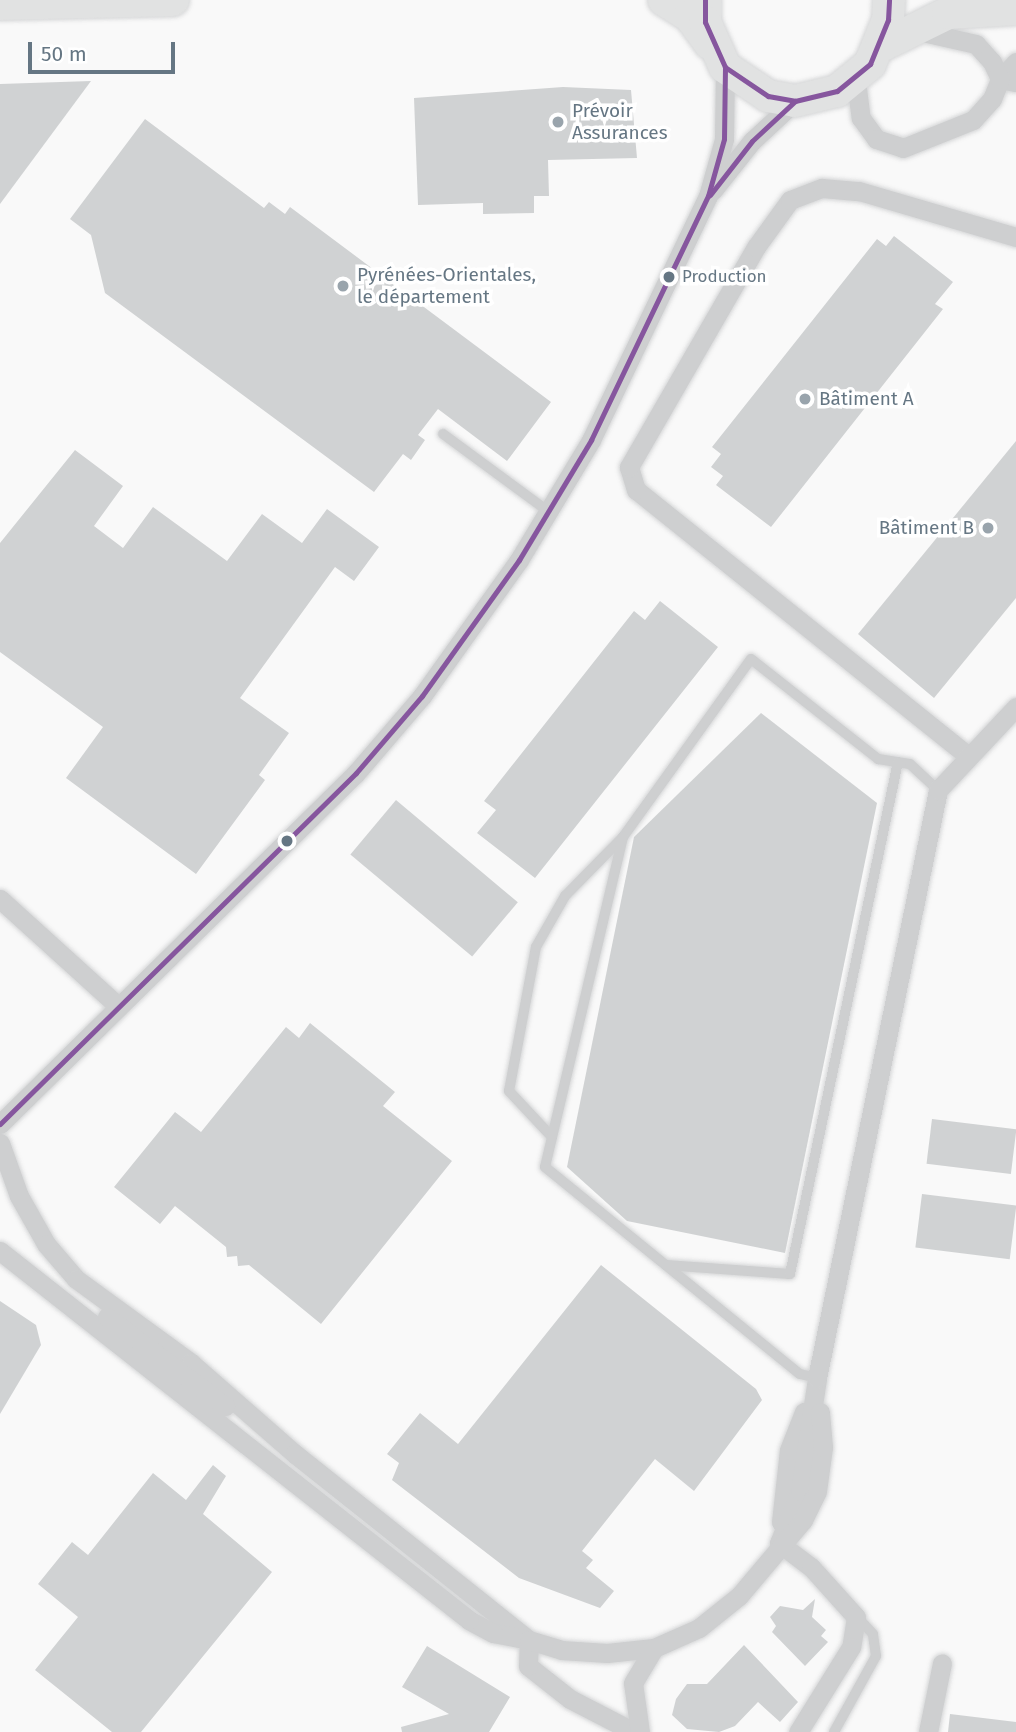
<!DOCTYPE html>
<html>
<head>
<meta charset="utf-8">
<style>
	body { margin:0 }
	#map { position:relative; width:1016px; height:1732px; overflow:hidden; background:#f9f9f9; font-family:"Fira Sans",sans-serif }
	div>[style] { position:absolute }
	[style*='--x'] { left:calc(var(--x)*1px); top:calc(var(--y)*1px); width:calc(var(--w)*1px); rotate:calc(var(--a)*1deg) }
	.building>* { inset:0; background:#d0d2d3; transform-origin:0 0 }
	.roads { filter:drop-shadow(0 0 2px #d5d6d7) drop-shadow(0 0 2px #d5d6d7) }
	.lane>* { height:10px; margin:-5px; padding:0 5px; transform-origin:5px; border-radius:5px; background:#cecfd0 }
	.street>* { height:19px; margin:-9.5px; padding:0 9.5px; transform-origin:9.5px; border-radius:9.5px; background:#cecfd0 }
	.primary>* { height:32px; margin:-16px; padding:0 16px; transform-origin:16px; border-radius:16px; background:#e1e2e2 }
	.bus-1>* { height:5px; margin:-2.5px; padding:0 2.5px; transform-origin:2.5px; border-radius:2.5px; background:#86569e }
	.dots>* { width:19px; height:19px; translate:-50% -50%; box-sizing:border-box; border:4px solid #fff; border-radius:50% }
	span { translate:-50% -50%; white-space:nowrap; text-align:center; line-height:1.15; -webkit-text-stroke:7px #fff; paint-order:stroke }
	.bus-label { font-size:17px; color:#657683 }
	.left { translate:0 -50%; text-align:left }
	.poi-label { font-size:19px; color:#657683 }
	.right { translate:-100% -50%; text-align:right }
	.scale { position:absolute; left:28px; top:42px; width:147px; height:32px; box-sizing:border-box; border:4px solid #657683; border-top:0; padding-left:9px; font-size:21px; line-height:24px; white-space:nowrap; color:#657683; -webkit-text-stroke:5px #fff; paint-order:stroke }
</style>
</head>
<body>
<div id="map">
	<div class="building">
		<div style="clip-path:polygon(91px 81px,0 204px,0 84px)"></div>
		<div style="clip-path:polygon(563px 87px,631px 90px,637px 158px,548px 160px,549px 196px,534px 196px,534px 213px,483px 214px,483px 203px,418px 205px,414px 98px)"></div>
		<div style="clip-path:polygon(145px 119px,264px 208px,269px 202px,285px 214px,290px 207px,551px 402px,507px 461px,438px 409px,418px 435px,425px 440px,411px 460px,403px 454px,374px 492px,105px 293px,91px 235px,70px 219px)"></div>
		<div style="clip-path:polygon(894px 236px,953px 282px,935px 304px,943px 309px,771px 527px,716px 485px,723px 476px,711px 467px,721px 454px,712px 447px,877px 239px,886px 246px)"></div>
		<div style="clip-path:polygon(1016px 441px,1016px 598px,934px 698px,858px 634px)"></div>
		<div style="clip-path:polygon(75px 450px,123px 486px,94px 526px,123px 548px,153px 507px,227px 561px,262px 514px,302px 543px,327px 509px,379px 547px,354px 581px,335px 567px,240px 698px,289px 733px,259px 775px,265px 780px,196px 874px,66px 778px,103px 727px,0 652px,0 543px)"></div>
		<div style="clip-path:polygon(660px 601px,718px 647px,535px 878px,477px 833px,496px 810px,484px 801px,634px 611px,645px 620px)"></div>
		<div style="clip-path:polygon(761px 713px,877px 803px,785px 1253px,627px 1221px,567px 1167px,634px 837px)"></div>
		<div style="left:396px;top:800px;width:159px;height:71px;rotate:40deg"></div>
		<div style="clip-path:polygon(310px 1023px,395px 1092px,383px 1106px,452px 1161px,321px 1324px,249px 1265px,238px 1266px,237px 1256px,227px 1257px,226px 1247px,175px 1206px,160px 1224px,114px 1187px,175px 1112px,201px 1132px,286px 1027px,299px 1038px)"></div>
		<div style="left:932px;top:1119px;width:85px;height:45px;rotate:7deg"></div>
		<div style="left:922px;top:1194px;width:95px;height:54px;rotate:7deg"></div>
		<div style="clip-path:polygon(601px 1265px,756px 1389px,762px 1400px,694px 1491px,655px 1459px,582px 1551px,593px 1560px,586px 1568px,614px 1591px,600px 1608px,519px 1578px,392px 1480px,399px 1463px,387px 1454px,420px 1413px,458px 1444px)"></div>
		<div style="clip-path:polygon(0 1301px,36px 1325px,41px 1345px,0 1414px)"></div>
		<div style="clip-path:polygon(213px 1465px,226px 1476px,203px 1514px,272px 1572px,141px 1732px,112px 1732px,35px 1670px,78px 1617px,38px 1584px,72px 1542px,88px 1555px,153px 1473px,186px 1500px)"></div>
		<div style="clip-path:polygon(815px 1599px,812px 1617px,826px 1630px,821px 1636px,828px 1642px,805px 1666px,772px 1632px,776px 1626px,770px 1617px,780px 1606px,803px 1610px)"></div>
		<div style="clip-path:polygon(744px 1645px,798px 1702px,780px 1722px,758px 1702px,735px 1726px,719px 1732px,687px 1729px,672px 1715px,676px 1699px,687px 1684px,707px 1684px)"></div>
		<div style="clip-path:polygon(427px 1646px,510px 1697px,489px 1732px,402px 1732px,401px 1727px,449px 1714px,402px 1687px)"></div>
		<div style="clip-path:polygon(950px 1714px,1016px 1722px,1016px 1732px,948px 1732px)"></div>
	</div>
	<div class="roads">
		<div class="lane">
			<div style="--x:443;--y:434;--w:130;--a:36.3"></div>
			<div style="--x:623;--y:837;--w:219;--a:-54.3"></div>
			<div style="--x:751;--y:659;--w:162;--a:38.2"></div>
			<div style="--x:878;--y:759;--w:32;--a:9"></div>
			<div style="--x:910;--y:764;--w:38;--a:43"></div>
			<div style="--x:552;--y:1137;--w:63;--a:-133.1"></div>
			<div style="--x:509;--y:1091;--w:147;--a:-79.4"></div>
			<div style="--x:536;--y:947;--w:59;--a:-60.4"></div>
			<div style="--x:565;--y:896;--w:83;--a:-45.5"></div>
			<div style="--x:623;--y:837;--w:339;--a:103.3"></div>
			<div style="--x:545;--y:1167;--w:328;--a:39.1"></div>
			<div style="--x:800;--y:1374;--w:17;--a:13"></div>
			<div style="--x:666;--y:1265;--w:124;--a:4.2"></div>
			<div style="--x:790;--y:1274;--w:523;--a:-78.09"></div>
			<div style="--x:834;--y:1732;--w:87;--a:-61.1"></div>
			<div style="--x:876;--y:1656;--w:22;--a:-98"></div>
			<div style="--x:873;--y:1634;--w:23;--a:-133"></div>
		</div>
		<div class="street">
			<div style="--x:1016;--y:62;--w:23;--a:133"></div>
			<div style="--x:1000;--y:79;--w:16;--a:11"></div>
			<div style="--x:856;--y:80;--w:38;--a:83"></div>
			<div style="--x:861;--y:118;--w:26;--a:54"></div>
			<div style="--x:876;--y:139;--w:28;--a:18"></div>
			<div style="--x:903;--y:148;--w:75;--a:-21.8"></div>
			<div style="--x:973;--y:120;--w:28;--a:-48"></div>
			<div style="--x:992;--y:99;--w:22;--a:-68"></div>
			<div style="--x:1000;--y:79;--w:19;--a:-115"></div>
			<div style="--x:992;--y:62;--w:24;--a:-132"></div>
			<div style="--x:976;--y:44;--w:64;--a:-167.3"></div>
			<div style="--x:713;--y:190;--w:63;--a:-51.5"></div>
			<div style="--x:752;--y:141;--w:59;--a:-42.9"></div>
			<div style="--x:967;--y:755;--w:424;--a:-141.3"></div>
			<div style="--x:636;--y:490;--w:24;--a:-107"></div>
			<div style="--x:629;--y:467;--w:254;--a:-60"></div>
			<div style="--x:756;--y:247;--w:58;--a:-54.1"></div>
			<div style="--x:790;--y:200;--w:34;--a:-21"></div>
			<div style="--x:822;--y:188;--w:37;--a:5"></div>
			<div style="--x:859;--y:191;--w:164;--a:16.3"></div>
			<div style="--x:0;--y:899;--w:159;--a:42.2"></div>
			<div style="--x:0;--y:1124;--w:500;--a:-44.6"></div>
			<div style="--x:356;--y:773;--w:101;--a:-49.4"></div>
			<div style="--x:422;--y:696;--w:167;--a:-54.5"></div>
			<div style="--x:519;--y:560;--w:140;--a:-59"></div>
			<div style="--x:591;--y:440;--w:271;--a:-64.4"></div>
			<div style="--x:708;--y:196;--w:59;--a:-74.3"></div>
			<div style="--x:724;--y:139;--w:72;--a:-89.2"></div>
			<div style="--x:0;--y:1143;--w:56;--a:70.3"></div>
			<div style="--x:19;--y:1196;--w:55;--a:60.6"></div>
			<div style="--x:46;--y:1244;--w:46;--a:49.4"></div>
			<div style="--x:76;--y:1279;--w:142;--a:36.1"></div>
			<div style="--x:191;--y:1363;--w:138;--a:41.2"></div>
			<div style="--x:295;--y:1454;--w:299;--a:38.5"></div>
			<div style="--x:529;--y:1640;--w:37;--a:-169"></div>
			<div style="--x:493;--y:1633;--w:27;--a:-152"></div>
			<div style="--x:469;--y:1620;--w:597;--a:-141.81"></div>
			<div style="--x:107;--y:1317;--w:148;--a:37"></div>
			<div style="--x:781;--y:1522;--w:72;--a:-83.7"></div>
			<div style="--x:789;--y:1450;--w:41;--a:-68.5"></div>
			<div style="--x:779;--y:1543;--w:56;--a:-68"></div>
			<div style="--x:800;--y:1491;--w:114;--a:-81.4"></div>
			<div style="--x:817;--y:1378;--w:600;--a:-78.37"></div>
			<div style="--x:938;--y:790;--w:114;--a:-46.8"></div>
			<div style="--x:779;--y:1543;--w:40;--a:37"></div>
			<div style="--x:811;--y:1567;--w:67;--a:48"></div>
			<div style="--x:856;--y:1617;--w:30;--a:99"></div>
			<div style="--x:851;--y:1647;--w:100;--a:121.9"></div>
			<div style="--x:634;--y:1732;--w:72;--a:-152.7"></div>
			<div style="--x:570;--y:1699;--w:53;--a:-141.8"></div>
			<div style="--x:528;--y:1666;--w:26;--a:-88"></div>
			<div style="--x:529;--y:1640;--w:34;--a:17"></div>
			<div style="--x:561;--y:1650;--w:46;--a:3.7"></div>
			<div style="--x:607;--y:1653;--w:47;--a:-6.1"></div>
			<div style="--x:654;--y:1648;--w:49;--a:-24"></div>
			<div style="--x:699;--y:1628;--w:51;--a:-38.7"></div>
			<div style="--x:739;--y:1596;--w:99;--a:-49.9"></div>
			<div style="--x:803;--y:1520;--w:32;--a:-64"></div>
			<div style="--x:817;--y:1491;--w:44;--a:-82.2"></div>
			<div style="--x:823;--y:1447;--w:35;--a:-95"></div>
			<div style="--x:640;--y:1732;--w:49;--a:-98.1"></div>
			<div style="--x:633;--y:1683;--w:41;--a:-59"></div>
			<div style="--x:928;--y:1732;--w:70;--a:-78.5"></div>
		</div>
		<div class="primary">
			<div style="--x:664;--y:0;--w:31;--a:32"></div>
			<div style="--x:690;--y:16;--w:34;--a:54"></div>
			<div style="--x:705;--y:0;--w:22;--a:90"></div>
			<div style="--x:705;--y:22;--w:49;--a:66"></div>
			<div style="--x:725;--y:67;--w:52;--a:34"></div>
			<div style="--x:768;--y:96;--w:27;--a:10"></div>
			<div style="--x:795;--y:101;--w:43;--a:-13.4"></div>
			<div style="--x:837;--y:91;--w:43;--a:-39.3"></div>
			<div style="--x:870;--y:64;--w:48;--a:-67.8"></div>
			<div style="--x:888;--y:20;--w:20;--a:-87"></div>
			<div style="--x:0;--y:4;--w:173;--a:-1.3"></div>
			<div style="--x:881;--y:46;--w:75;--a:-26.2"></div>
			<div style="--x:948;--y:13;--w:68;--a:-3.4"></div>
		</div>
	</div>
	<div class="bus-1">
		<div style="--x:705;--y:0;--w:22;--a:90"></div>
		<div style="--x:705;--y:22;--w:49;--a:66"></div>
		<div style="--x:725;--y:67;--w:52;--a:34"></div>
		<div style="--x:768;--y:96;--w:27;--a:10"></div>
		<div style="--x:795;--y:101;--w:43;--a:-13.4"></div>
		<div style="--x:837;--y:91;--w:43;--a:-39.3"></div>
		<div style="--x:870;--y:64;--w:48;--a:-67.8"></div>
		<div style="--x:888;--y:20;--w:20;--a:-87"></div>
		<div style="--x:710;--y:195;--w:68;--a:-52.1"></div>
		<div style="--x:752;--y:141;--w:59;--a:-42.9"></div>
		<div style="--x:0;--y:1124;--w:500;--a:-44.6"></div>
		<div style="--x:356;--y:773;--w:101;--a:-49.4"></div>
		<div style="--x:422;--y:696;--w:167;--a:-54.5"></div>
		<div style="--x:519;--y:560;--w:140;--a:-59"></div>
		<div style="--x:591;--y:440;--w:271;--a:-64.4"></div>
		<div style="--x:708;--y:196;--w:59;--a:-74.3"></div>
		<div style="--x:724;--y:139;--w:72;--a:-89.2"></div>
	</div>
	<div class="dots">
		<div style="left:558px;top:122px;background:#99a4ac"></div>
		<div style="left:669px;top:277px;background:#657683"></div>
		<div style="left:343px;top:286px;background:#99a4ac"></div>
		<div style="left:805px;top:399px;background:#99a4ac"></div>
		<div style="left:988px;top:528px;background:#99a4ac"></div>
		<div style="left:287px;top:841px;background:#657683"></div>
	</div>
	<div class="bus-label">
		<span class="left" style="left:682px;top:277px">Production</span>
	</div>
	<div class="poi-label">
		<span class="left" style="left:572px;top:122px">Prévoir<br>Assurances</span>
		<span class="left" style="left:357px;top:286px">Pyrénées-Orientales,<br>le département</span>
		<span class="left" style="left:819px;top:399px">Bâtiment A</span>
		<span class="right" style="left:974px;top:528px">Bâtiment B</span>
	</div>
	<div class="scale">50 m</div>
</div>
</body>
</html>
